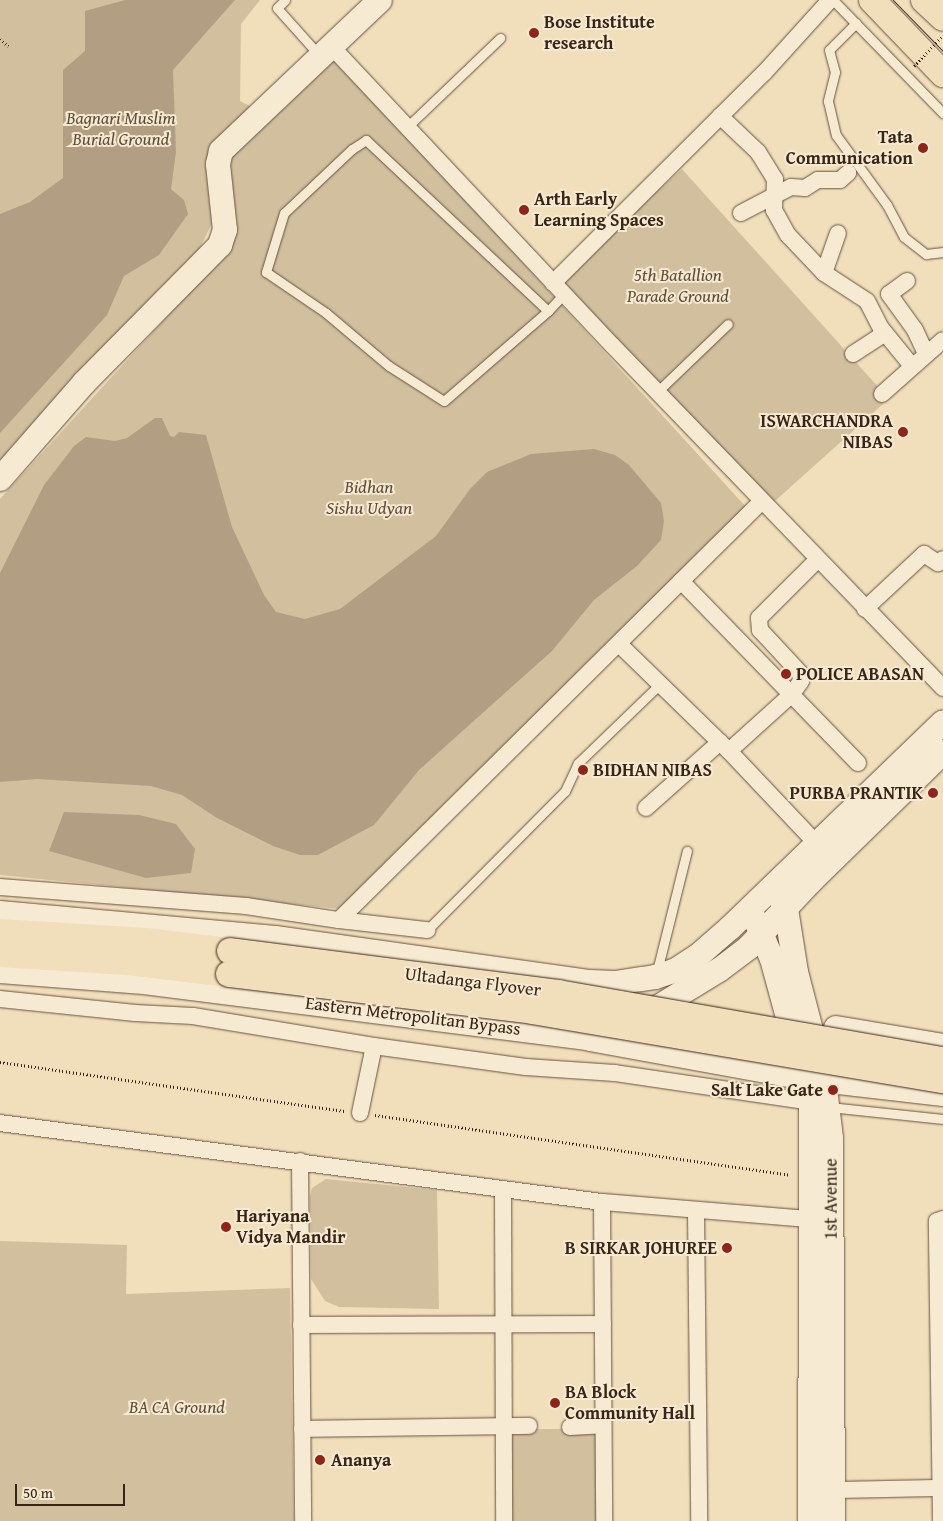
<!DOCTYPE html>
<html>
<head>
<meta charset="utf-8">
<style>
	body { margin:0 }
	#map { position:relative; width:943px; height:1521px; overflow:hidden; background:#f1deba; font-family:"Gentium Book Plus",serif }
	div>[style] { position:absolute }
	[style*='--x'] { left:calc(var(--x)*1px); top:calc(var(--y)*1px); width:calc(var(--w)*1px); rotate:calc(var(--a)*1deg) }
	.green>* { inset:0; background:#d2bf9e; transform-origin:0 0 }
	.water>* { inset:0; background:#b29f83 }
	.path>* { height:2.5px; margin-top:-1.25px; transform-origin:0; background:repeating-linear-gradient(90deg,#392517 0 1px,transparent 0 3.5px) }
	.roads { filter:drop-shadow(0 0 1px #675340) drop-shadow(0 0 1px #675340) }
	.lane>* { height:9px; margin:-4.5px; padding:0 4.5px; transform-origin:4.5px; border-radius:4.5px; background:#f6ead2 }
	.street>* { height:16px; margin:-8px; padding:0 8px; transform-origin:8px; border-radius:8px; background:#f6ead2 }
	.secondary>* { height:24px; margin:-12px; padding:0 12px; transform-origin:12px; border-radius:12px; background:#f6ead2 }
	.primary>* { height:26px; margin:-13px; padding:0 13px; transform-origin:13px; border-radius:13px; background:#f1deba }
	.tram>* { height:1px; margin:-0.5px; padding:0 0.5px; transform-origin:0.5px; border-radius:0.5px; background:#392517 }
	.path-bridge>* { height:2.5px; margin-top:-1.25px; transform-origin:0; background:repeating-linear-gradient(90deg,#392517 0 1px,transparent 0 3.5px) }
	.bridges { filter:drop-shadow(0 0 1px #392517) drop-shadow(0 0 1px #392517) }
	.primary-bridge>* { height:26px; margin:-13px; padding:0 13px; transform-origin:13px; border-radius:13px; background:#f1deba }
	.dots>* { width:14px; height:14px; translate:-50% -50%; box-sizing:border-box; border:2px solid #f6ead2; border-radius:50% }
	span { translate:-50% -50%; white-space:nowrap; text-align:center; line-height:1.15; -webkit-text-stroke:4px #f6ead2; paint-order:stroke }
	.poi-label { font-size:18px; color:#392517; font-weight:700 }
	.left { translate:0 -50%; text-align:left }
	.right { translate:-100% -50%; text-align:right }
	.park-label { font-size:18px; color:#5f4c39; font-style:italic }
	.street-label { font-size:18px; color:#392517 }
	.scale { position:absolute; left:15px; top:1484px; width:110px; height:22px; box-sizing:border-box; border:2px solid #392517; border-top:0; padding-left:6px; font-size:15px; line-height:18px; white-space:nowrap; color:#392517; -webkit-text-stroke:4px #f6ead2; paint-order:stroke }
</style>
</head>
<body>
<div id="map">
	<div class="green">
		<div style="clip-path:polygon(0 0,260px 0,241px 24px,240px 101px,263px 113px,335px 57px,746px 507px,341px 909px,0 875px,0 499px,214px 265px,220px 207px,198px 252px,0 470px)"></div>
		<div style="left:682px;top:169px;width:309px;height:165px;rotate:48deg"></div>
		<div style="clip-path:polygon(326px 1179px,437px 1190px,439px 1309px,339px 1307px,325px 1301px,311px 1279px,310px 1197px,312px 1188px)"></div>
		<div style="clip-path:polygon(0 1241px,127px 1245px,126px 1294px,290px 1288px,294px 1521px,0 1521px)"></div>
		<div style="left:600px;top:1429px;width:92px;height:91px;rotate:90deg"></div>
	</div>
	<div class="water">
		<div style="clip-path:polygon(125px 0,235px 0,173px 70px,176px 152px,171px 189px,184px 200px,188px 214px,159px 255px,124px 276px,107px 315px,0 433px,0 214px,30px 202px,63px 178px,63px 70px,85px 51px,85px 11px)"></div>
		<div style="clip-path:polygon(155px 418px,162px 418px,170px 436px,174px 437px,179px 432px,206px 435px,232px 527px,264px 595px,276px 612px,305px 619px,340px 609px,436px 536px,470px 489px,487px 472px,531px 454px,594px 449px,615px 455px,629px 465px,661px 503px,664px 521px,661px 540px,637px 566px,594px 600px,552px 651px,419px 770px,374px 825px,318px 855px,300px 855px,273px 846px,217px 818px,182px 795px,151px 786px,37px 779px,0 782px,0 573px,44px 485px,74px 446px,86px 437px,115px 441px,127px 438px)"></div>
		<div style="clip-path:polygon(64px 812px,139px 815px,176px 824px,195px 849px,191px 873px,146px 878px,49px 851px)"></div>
	</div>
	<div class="path">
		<div style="--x:0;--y:39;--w:11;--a:41"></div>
		<div style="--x:0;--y:1062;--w:348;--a:8.1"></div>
		<div style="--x:375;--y:1115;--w:419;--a:8.2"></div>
	</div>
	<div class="roads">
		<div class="lane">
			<div style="--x:285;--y:0;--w:11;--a:135"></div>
			<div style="--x:277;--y:8;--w:63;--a:48.2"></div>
			<div style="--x:833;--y:0;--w:158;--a:45.8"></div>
			<div style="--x:856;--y:23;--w:38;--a:135"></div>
			<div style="--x:829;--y:50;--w:23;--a:75"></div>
			<div style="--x:835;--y:72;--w:30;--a:104"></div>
			<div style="--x:828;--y:101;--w:35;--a:77"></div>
			<div style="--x:836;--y:135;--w:87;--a:53.9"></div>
			<div style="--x:887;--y:205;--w:36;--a:62"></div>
			<div style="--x:904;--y:237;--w:28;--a:38"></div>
			<div style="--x:926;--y:254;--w:17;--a:-7"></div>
			<div style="--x:407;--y:127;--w:129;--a:-43.7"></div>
			<div style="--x:548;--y:311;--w:250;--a:-136.8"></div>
			<div style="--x:366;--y:140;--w:17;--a:147"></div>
			<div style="--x:352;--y:149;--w:93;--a:136.7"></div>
			<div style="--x:284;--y:213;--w:62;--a:107"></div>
			<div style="--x:266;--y:272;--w:73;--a:34.3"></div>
			<div style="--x:326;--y:313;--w:82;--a:40.1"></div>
			<div style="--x:389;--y:366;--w:65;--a:32.5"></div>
			<div style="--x:444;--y:401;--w:138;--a:-40.9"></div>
			<div style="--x:548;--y:311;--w:23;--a:-47"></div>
			<div style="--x:657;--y:392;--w:98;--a:-43.8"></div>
			<div style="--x:427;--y:930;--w:196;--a:-45.2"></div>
			<div style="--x:565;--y:791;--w:31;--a:-65"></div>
			<div style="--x:578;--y:763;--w:114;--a:-43.9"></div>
			<div style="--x:656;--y:975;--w:128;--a:-76"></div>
			<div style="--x:829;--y:1107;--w:115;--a:6"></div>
		</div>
		<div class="street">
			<div style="--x:332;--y:47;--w:409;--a:46.8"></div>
			<div style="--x:612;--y:345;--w:477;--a:46"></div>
			<div style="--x:720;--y:116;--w:52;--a:43.5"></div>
			<div style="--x:758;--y:152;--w:32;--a:58"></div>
			<div style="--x:775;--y:179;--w:31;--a:92"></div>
			<div style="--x:774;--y:210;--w:29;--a:61"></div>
			<div style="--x:788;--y:235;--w:52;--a:46.5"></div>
			<div style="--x:824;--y:273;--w:51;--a:33.1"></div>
			<div style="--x:867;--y:301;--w:30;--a:63"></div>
			<div style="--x:881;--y:328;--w:49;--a:50.8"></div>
			<div style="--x:741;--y:213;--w:56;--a:-27.5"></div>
			<div style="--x:791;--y:187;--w:14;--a:4"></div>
			<div style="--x:805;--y:188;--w:15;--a:-32"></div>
			<div style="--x:818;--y:180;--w:22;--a:0"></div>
			<div style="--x:840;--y:180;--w:11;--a:-41"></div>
			<div style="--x:824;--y:273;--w:42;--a:-70.7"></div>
			<div style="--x:907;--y:281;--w:22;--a:144"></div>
			<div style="--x:889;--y:294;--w:44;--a:54.2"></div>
			<div style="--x:915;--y:330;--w:26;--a:65"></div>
			<div style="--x:553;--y:283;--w:298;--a:-44.9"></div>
			<div style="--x:764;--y:73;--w:98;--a:-47.9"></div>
			<div style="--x:853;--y:354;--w:38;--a:-33"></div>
			<div style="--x:882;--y:394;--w:81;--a:-41.5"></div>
			<div style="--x:681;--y:581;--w:254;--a:45.8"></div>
			<div style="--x:865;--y:609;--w:81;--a:-43"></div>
			<div style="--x:924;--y:554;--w:17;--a:33"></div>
			<div style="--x:938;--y:563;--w:6;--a:-39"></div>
			<div style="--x:620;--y:645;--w:152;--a:44.2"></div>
			<div style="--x:729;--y:751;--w:128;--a:46.6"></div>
			<div style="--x:729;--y:751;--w:84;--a:-42.1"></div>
			<div style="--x:791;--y:695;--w:17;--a:-54"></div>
			<div style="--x:801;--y:681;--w:8;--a:-97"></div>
			<div style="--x:800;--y:673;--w:59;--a:-132.9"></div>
			<div style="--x:760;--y:630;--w:12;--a:-95"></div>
			<div style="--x:759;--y:618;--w:83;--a:-45"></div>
			<div style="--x:646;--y:808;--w:99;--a:-41.7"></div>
			<div style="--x:0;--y:887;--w:247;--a:4.4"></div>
			<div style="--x:246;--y:906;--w:94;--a:8.6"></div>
			<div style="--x:339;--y:920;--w:595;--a:-44.73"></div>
			<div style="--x:339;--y:920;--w:89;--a:6.5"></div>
			<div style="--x:0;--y:999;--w:136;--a:5.9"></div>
			<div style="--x:135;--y:1013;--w:58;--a:3"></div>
			<div style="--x:193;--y:1016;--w:183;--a:9.4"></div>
			<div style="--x:374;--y:1046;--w:153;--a:7.9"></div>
			<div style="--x:526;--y:1067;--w:89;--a:3.9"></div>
			<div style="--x:615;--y:1073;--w:198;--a:8.4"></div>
			<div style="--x:360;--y:1113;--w:68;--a:-78.2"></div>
			<div style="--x:0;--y:1123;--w:607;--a:7.48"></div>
			<div style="--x:602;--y:1202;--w:208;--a:4.7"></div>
			<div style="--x:300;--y:1161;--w:360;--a:89.5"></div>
			<div style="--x:503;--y:1189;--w:332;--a:89.8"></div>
			<div style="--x:602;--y:1202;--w:319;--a:89.6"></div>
			<div style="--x:696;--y:1211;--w:310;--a:89.4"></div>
			<div style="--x:301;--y:1325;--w:302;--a:-0.2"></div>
			<div style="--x:570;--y:1427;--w:33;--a:-3"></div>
			<div style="--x:302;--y:1429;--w:227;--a:-0.8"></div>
			<div style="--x:833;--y:1490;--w:107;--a:-1.1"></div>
			<div style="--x:941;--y:1521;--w:300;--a:-90.8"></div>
			<div style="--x:937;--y:1221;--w:6;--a:-18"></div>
		</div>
		<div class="secondary">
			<div style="--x:0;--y:479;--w:128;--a:-48.8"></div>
			<div style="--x:84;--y:383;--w:194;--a:-45.4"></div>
			<div style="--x:220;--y:245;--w:16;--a:-72"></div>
			<div style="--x:225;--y:230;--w:66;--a:-96.1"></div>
			<div style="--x:218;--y:164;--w:13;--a:-77"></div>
			<div style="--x:221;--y:151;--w:219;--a:-43.5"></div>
			<div style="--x:781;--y:898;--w:12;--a:66"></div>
			<div style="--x:786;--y:909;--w:64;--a:81"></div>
			<div style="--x:796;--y:972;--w:112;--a:75.5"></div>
			<div style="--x:824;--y:1080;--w:58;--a:83.1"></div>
			<div style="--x:831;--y:1138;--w:383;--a:89.7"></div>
			<div style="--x:0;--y:913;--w:276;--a:5.2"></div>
			<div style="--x:275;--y:938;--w:318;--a:8"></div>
			<div style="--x:590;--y:982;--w:25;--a:2"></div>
			<div style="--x:615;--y:983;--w:40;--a:-8.5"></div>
			<div style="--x:655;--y:977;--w:22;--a:-18"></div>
			<div style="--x:676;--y:970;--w:27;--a:-33"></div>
			<div style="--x:699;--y:955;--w:41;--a:-41.1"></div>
			<div style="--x:730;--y:928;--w:296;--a:-44"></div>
			<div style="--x:756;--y:921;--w:41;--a:67.2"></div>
			<div style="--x:772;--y:959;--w:148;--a:74.7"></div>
			<div style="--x:811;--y:1102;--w:419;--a:90.1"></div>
			<div style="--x:0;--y:971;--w:144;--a:4.4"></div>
			<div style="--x:144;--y:982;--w:449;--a:7.2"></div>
			<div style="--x:589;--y:1038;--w:57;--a:-21.6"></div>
			<div style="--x:642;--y:1017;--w:90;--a:-31.4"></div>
			<div style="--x:719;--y:970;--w:38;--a:-37"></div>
			<div style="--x:749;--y:947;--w:91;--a:-46.8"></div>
			<div style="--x:811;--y:881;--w:185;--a:-44.3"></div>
			<div style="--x:836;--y:1028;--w:109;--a:9.5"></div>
			<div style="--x:590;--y:1039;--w:218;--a:10.3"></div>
			<div style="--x:804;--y:1078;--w:140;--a:6.6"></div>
		</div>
		<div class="primary">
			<div style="--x:872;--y:0;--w:103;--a:46.2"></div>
			<div style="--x:924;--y:0;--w:26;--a:43"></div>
			<div style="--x:0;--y:932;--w:146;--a:3.5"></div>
			<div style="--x:146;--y:941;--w:85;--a:6.8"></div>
			<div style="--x:0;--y:954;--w:128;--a:3.6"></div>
			<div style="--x:128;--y:962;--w:102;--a:6.8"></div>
		</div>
	</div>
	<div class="tram">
		<div style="--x:893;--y:0;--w:71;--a:45.6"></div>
	</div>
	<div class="path-bridge">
		<div style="--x:914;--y:66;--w:42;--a:-46.9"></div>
	</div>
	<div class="bridges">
		<div class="primary-bridge">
			<div style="--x:230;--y:951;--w:331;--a:7.3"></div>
			<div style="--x:558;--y:993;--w:391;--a:9.9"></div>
			<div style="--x:229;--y:974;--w:306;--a:6.9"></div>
			<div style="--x:533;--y:1011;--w:416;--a:9.6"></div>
		</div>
	</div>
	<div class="dots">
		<div style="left:534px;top:33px;background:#8f2418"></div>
		<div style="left:923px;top:148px;background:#8f2418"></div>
		<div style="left:524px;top:210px;background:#8f2418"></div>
		<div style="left:903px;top:432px;background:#8f2418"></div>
		<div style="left:786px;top:674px;background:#8f2418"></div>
		<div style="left:583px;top:770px;background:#8f2418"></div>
		<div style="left:933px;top:793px;background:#8f2418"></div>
		<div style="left:833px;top:1090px;background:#8f2418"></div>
		<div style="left:226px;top:1227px;background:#8f2418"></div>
		<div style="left:727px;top:1248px;background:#8f2418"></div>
		<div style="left:555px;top:1403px;background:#8f2418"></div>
		<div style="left:320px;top:1460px;background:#8f2418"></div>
	</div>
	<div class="poi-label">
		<span class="left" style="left:544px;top:33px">Bose Institute<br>research</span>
		<span class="right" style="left:913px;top:148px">Tata<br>Communication</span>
		<span class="left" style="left:534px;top:210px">Arth Early<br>Learning Spaces</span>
		<span class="right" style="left:893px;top:432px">ISWARCHANDRA<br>NIBAS</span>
		<span class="left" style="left:796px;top:674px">POLICE ABASAN</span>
		<span class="left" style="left:593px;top:770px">BIDHAN NIBAS</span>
		<span class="right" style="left:923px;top:793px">PURBA PRANTIK</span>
		<span class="right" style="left:823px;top:1090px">Salt Lake Gate</span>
		<span class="left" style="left:236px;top:1227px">Hariyana<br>Vidya Mandir</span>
		<span class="right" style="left:717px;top:1248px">B SIRKAR JOHUREE</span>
		<span class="left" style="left:565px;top:1403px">BA Block<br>Community Hall</span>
		<span class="left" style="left:331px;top:1460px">Ananya</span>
	</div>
	<div class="park-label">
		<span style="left:121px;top:129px">Bagnari Muslim<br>Burial Ground</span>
		<span style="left:678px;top:286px">5th Batallion<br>Parade Ground</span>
		<span style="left:369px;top:498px">Bidhan<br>Sishu Udyan</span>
		<span style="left:177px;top:1407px">BA CA Ground</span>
	</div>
	<div class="street-label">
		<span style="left:473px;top:982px;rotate:7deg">Ultadanga Flyover</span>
		<span style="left:413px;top:1016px;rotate:7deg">Eastern Metropolitan Bypass</span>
		<span style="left:831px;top:1199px;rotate:-90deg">1st Avenue</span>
	</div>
	<div class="scale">50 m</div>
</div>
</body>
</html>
